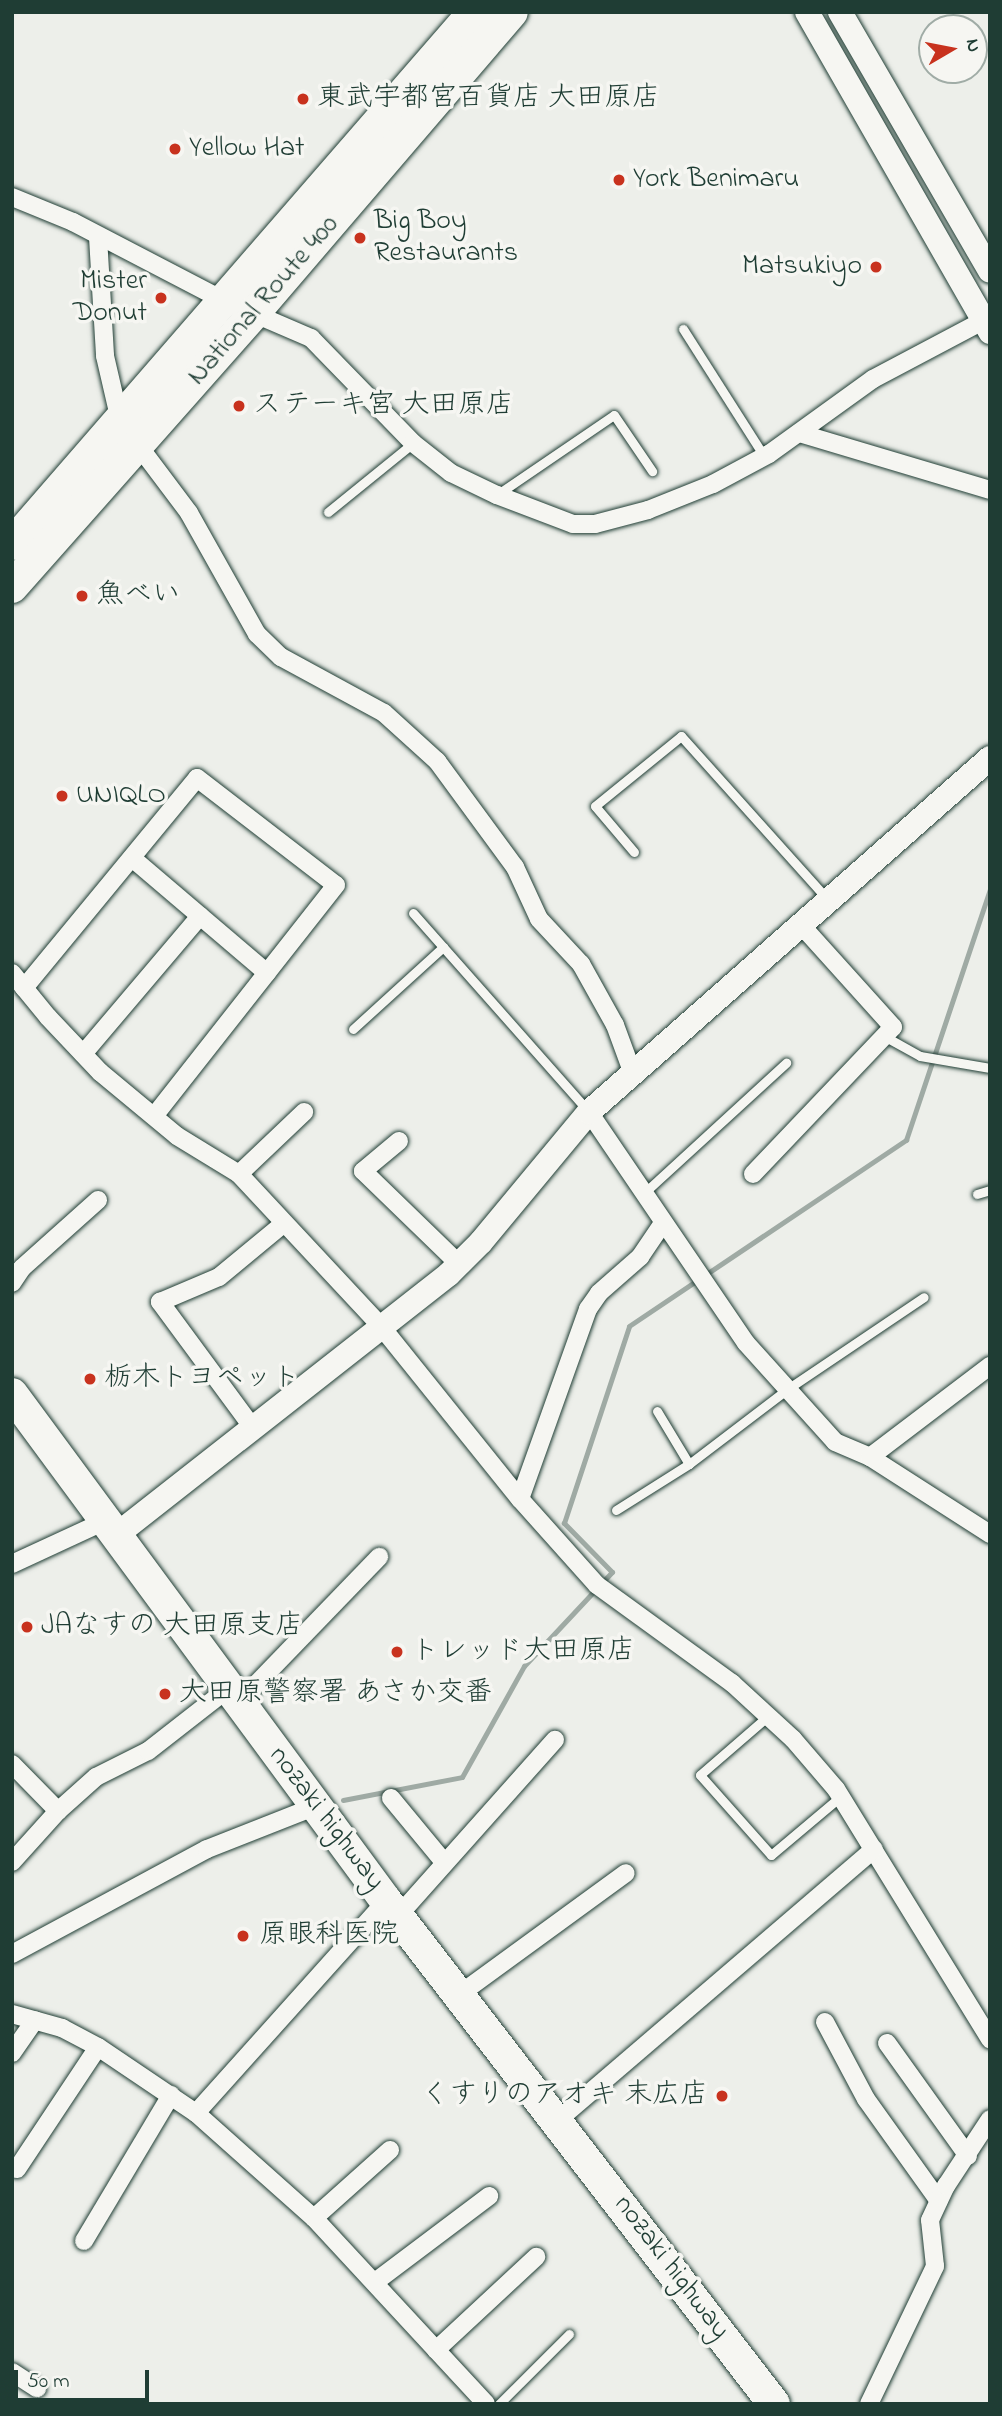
<!DOCTYPE html>
<html>
<head>
<meta charset="utf-8">
<style>
	body { margin:0 }
	#map { position:relative; width:1002px; height:2416px; overflow:hidden; background:#edefea; font-family:"Indie Flower","Klee One",sans-serif }
	div>[style] { position:absolute }
	[style*='--x'] { left:calc(var(--x)*1px); top:calc(var(--y)*1px); width:calc(var(--w)*1px); rotate:calc(var(--a)*1deg) }
	.stream>* { height:5px; margin:-2.5px; padding:0 2.5px; transform-origin:2.5px; border-radius:2.5px; background:#9faaa4 }
	.roads { filter:drop-shadow(0 0 2px #1f3d34) drop-shadow(0 0 2px #1f3d34) }
	.lane>* { height:9px; margin:-4.5px; padding:0 4.5px; transform-origin:4.5px; border-radius:4.5px; background:#f6f6f2 }
	.street>* { height:18px; margin:-9px; padding:0 9px; transform-origin:9px; border-radius:9px; background:#f6f6f2 }
	.secondary>* { height:24px; margin:-12px; padding:0 12px; transform-origin:12px; border-radius:12px; background:#f6f6f2 }
	.highway>* { height:32px; margin:-16px; padding:0 16px; transform-origin:16px; border-radius:16px; background:#f6f6f2 }
	.dots>* { width:19px; height:19px; translate:-50% -50%; box-sizing:border-box; border:4px solid #f6f6f2; border-radius:50% }
	span { translate:-50% -50%; white-space:nowrap; text-align:center; line-height:1.15; -webkit-text-stroke:7px #f6f6f2; paint-order:stroke }
	.poi-label { font-size:28px; color:#1f3d34 }
	.left { translate:0 -50%; text-align:left }
	.right { translate:-100% -50%; text-align:right }
	.street-label { font-size:28px; color:#1f3d34 }
	.frame { position:absolute; inset:0; border:14px solid #1f3d34; pointer-events:none }
	.north { position:absolute; left:918px; top:14px; width:70px; height:70px; box-sizing:border-box; background:#f6f6f2; border:2px solid #a0aca6; border-radius:50%; rotate:80deg; font-size:19px; font-weight:700; line-height:28px; text-align:center; color:#1f3d34 }
	.north::after { content:''; display:block; margin:auto; width:24px; height:32px; background:#c8321e; clip-path:polygon(50% 0,100% 100%,50% 72%,0 100%) }
	.scale { position:absolute; left:14px; top:2370px; width:135px; height:32px; box-sizing:border-box; border:4px solid #1f3d34; border-top:0; padding-left:9px; font-size:21px; line-height:24px; white-space:nowrap; color:#1f3d34; -webkit-text-stroke:5px #f6f6f2; paint-order:stroke }
</style>
</head>
<body>
<div id="map">
	<div class="stream">
		<div style="--x:343;--y:1800;--w:121;--a:-10.9"></div>
		<div style="--x:462;--y:1777;--w:127;--a:-60.8"></div>
		<div style="--x:524;--y:1666;--w:129;--a:-46.9"></div>
		<div style="--x:612;--y:1572;--w:69;--a:-134.4"></div>
		<div style="--x:564;--y:1523;--w:207;--a:-71.7"></div>
		<div style="--x:629;--y:1326;--w:334;--a:-33.9"></div>
		<div style="--x:906;--y:1140;--w:265;--a:-71.5"></div>
	</div>
	<div class="roads">
		<div class="lane">
			<div style="--x:683;--y:329;--w:151;--a:57.5"></div>
			<div style="--x:498;--y:494;--w:140;--a:-34.3"></div>
			<div style="--x:614;--y:415;--w:68;--a:55.8"></div>
			<div style="--x:328;--y:512;--w:109;--a:-39.1"></div>
			<div style="--x:634;--y:852;--w:60;--a:-130.3"></div>
			<div style="--x:595;--y:806;--w:111;--a:-39.1"></div>
			<div style="--x:681;--y:736;--w:220;--a:48.1"></div>
			<div style="--x:413;--y:913;--w:264;--a:48.5"></div>
			<div style="--x:353;--y:1029;--w:122;--a:-42.3"></div>
			<div style="--x:884;--y:1036;--w:41;--a:29.1"></div>
			<div style="--x:920;--y:1056;--w:71;--a:9.7"></div>
			<div style="--x:644;--y:1193;--w:193;--a:-42.5"></div>
			<div style="--x:977;--y:1194;--w:14;--a:-17"></div>
			<div style="--x:657;--y:1411;--w:62;--a:58.9"></div>
			<div style="--x:616;--y:1510;--w:86;--a:-32.2"></div>
			<div style="--x:689;--y:1464;--w:122;--a:-37.3"></div>
			<div style="--x:786;--y:1390;--w:166;--a:-34"></div>
			<div style="--x:768;--y:1716;--w:90;--a:139.1"></div>
			<div style="--x:700;--y:1775;--w:107;--a:48.4"></div>
			<div style="--x:771;--y:1855;--w:92;--a:-40.1"></div>
			<div style="--x:499;--y:2404;--w:99;--a:-45"></div>
		</div>
		<div class="street">
			<div style="--x:12;--y:197;--w:66;--a:22.3"></div>
			<div style="--x:73;--y:222;--w:171;--a:27.5"></div>
			<div style="--x:225;--y:301;--w:94;--a:23.3"></div>
			<div style="--x:311;--y:338;--w:146;--a:45.8"></div>
			<div style="--x:413;--y:443;--w:48;--a:38.3"></div>
			<div style="--x:451;--y:473;--w:51;--a:25.6"></div>
			<div style="--x:497;--y:495;--w:81;--a:20.9"></div>
			<div style="--x:573;--y:524;--w:22;--a:0"></div>
			<div style="--x:595;--y:524;--w:55;--a:-14.8"></div>
			<div style="--x:648;--y:510;--w:70;--a:-21.8"></div>
			<div style="--x:713;--y:484;--w:64;--a:-28.2"></div>
			<div style="--x:769;--y:454;--w:128;--a:-35.8"></div>
			<div style="--x:873;--y:379;--w:132;--a:-27.9"></div>
			<div style="--x:98;--y:237;--w:119;--a:86.6"></div>
			<div style="--x:105;--y:356;--w:67;--a:77"></div>
			<div style="--x:120;--y:421;--w:115;--a:53.1"></div>
			<div style="--x:189;--y:513;--w:139;--a:60.7"></div>
			<div style="--x:257;--y:634;--w:33;--a:44"></div>
			<div style="--x:281;--y:657;--w:117;--a:28.5"></div>
			<div style="--x:384;--y:713;--w:72;--a:42.2"></div>
			<div style="--x:437;--y:761;--w:132;--a:53.7"></div>
			<div style="--x:515;--y:867;--w:57;--a:65.2"></div>
			<div style="--x:539;--y:919;--w:62;--a:47"></div>
			<div style="--x:581;--y:964;--w:70;--a:60.9"></div>
			<div style="--x:615;--y:1025;--w:52;--a:69.8"></div>
			<div style="--x:799;--y:433;--w:199;--a:16.6"></div>
			<div style="--x:132;--y:858;--w:177;--a:40.4"></div>
			<div style="--x:12;--y:973;--w:57;--a:50.7"></div>
			<div style="--x:48;--y:1017;--w:76;--a:46.6"></div>
			<div style="--x:100;--y:1072;--w:100;--a:39.7"></div>
			<div style="--x:177;--y:1136;--w:73;--a:31.5"></div>
			<div style="--x:239;--y:1174;--w:207;--a:47"></div>
			<div style="--x:380;--y:1325;--w:223;--a:51.2"></div>
			<div style="--x:520;--y:1499;--w:115;--a:48.2"></div>
			<div style="--x:597;--y:1585;--w:167;--a:36"></div>
			<div style="--x:732;--y:1683;--w:83;--a:42.6"></div>
			<div style="--x:793;--y:1739;--w:66;--a:49.3"></div>
			<div style="--x:836;--y:1789;--w:294;--a:58.4"></div>
			<div style="--x:24;--y:988;--w:272;--a:-50.5"></div>
			<div style="--x:197;--y:778;--w:175;--a:37.6"></div>
			<div style="--x:336;--y:885;--w:294;--a:128.2"></div>
			<div style="--x:83;--y:1054;--w:181;--a:-49.7"></div>
			<div style="--x:589;--y:1112;--w:279;--a:55.8"></div>
			<div style="--x:746;--y:1343;--w:133;--a:48"></div>
			<div style="--x:835;--y:1442;--w:38;--a:23"></div>
			<div style="--x:870;--y:1457;--w:143;--a:32.7"></div>
			<div style="--x:399;--y:1141;--w:47;--a:140.2"></div>
			<div style="--x:363;--y:1171;--w:134;--a:44.1"></div>
			<div style="--x:239;--y:1174;--w:90;--a:-43.6"></div>
			<div style="--x:753;--y:1174;--w:203;--a:-46.4"></div>
			<div style="--x:893;--y:1027;--w:137;--a:-132"></div>
			<div style="--x:12;--y:1283;--w:18;--a:-56"></div>
			<div style="--x:22;--y:1268;--w:102;--a:-41.8"></div>
			<div style="--x:253;--y:1428;--w:157;--a:-126.4"></div>
			<div style="--x:160;--y:1302;--w:64;--a:-23"></div>
			<div style="--x:219;--y:1277;--w:83;--a:-39.6"></div>
			<div style="--x:870;--y:1457;--w:151;--a:-37.2"></div>
			<div style="--x:520;--y:1499;--w:202;--a:-70.3"></div>
			<div style="--x:588;--y:1309;--w:19;--a:-55"></div>
			<div style="--x:599;--y:1293;--w:55;--a:-41.3"></div>
			<div style="--x:640;--y:1257;--w:41;--a:-55.9"></div>
			<div style="--x:12;--y:1564;--w:102;--a:-24.8"></div>
			<div style="--x:239;--y:1702;--w:202;--a:-46"></div>
			<div style="--x:12;--y:1764;--w:66;--a:45.6"></div>
			<div style="--x:391;--y:1798;--w:83;--a:50.4"></div>
			<div style="--x:12;--y:1862;--w:69;--a:-48"></div>
			<div style="--x:58;--y:1811;--w:51;--a:-41.8"></div>
			<div style="--x:96;--y:1777;--w:58;--a:-26.6"></div>
			<div style="--x:148;--y:1751;--w:103;--a:-37.9"></div>
			<div style="--x:398;--y:1916;--w:236;--a:-48.3"></div>
			<div style="--x:12;--y:1954;--w:221;--a:-28.3"></div>
			<div style="--x:207;--y:1849;--w:117;--a:-21.5"></div>
			<div style="--x:460;--y:1994;--w:205;--a:-36.1"></div>
			<div style="--x:12;--y:2014;--w:52;--a:15.6"></div>
			<div style="--x:62;--y:2028;--w:41;--a:27.8"></div>
			<div style="--x:98;--y:2047;--w:118;--a:34"></div>
			<div style="--x:196;--y:2113;--w:158;--a:41.7"></div>
			<div style="--x:314;--y:2218;--w:253;--a:47.2"></div>
			<div style="--x:825;--y:2022;--w:87;--a:62"></div>
			<div style="--x:866;--y:2099;--w:125;--a:54.4"></div>
			<div style="--x:887;--y:2043;--w:139;--a:54.4"></div>
			<div style="--x:12;--y:2053;--w:40;--a:-55.1"></div>
			<div style="--x:196;--y:2113;--w:285;--a:-48.1"></div>
			<div style="--x:558;--y:2120;--w:416;--a:-40.6"></div>
			<div style="--x:17;--y:2169;--w:146;--a:-56.4"></div>
			<div style="--x:314;--y:2218;--w:102;--a:-41.8"></div>
			<div style="--x:84;--y:2241;--w:170;--a:-59.2"></div>
			<div style="--x:375;--y:2282;--w:143;--a:-37"></div>
			<div style="--x:436;--y:2350;--w:137;--a:-42.9"></div>
			<div style="--x:12;--y:2372;--w:30;--a:33"></div>
			<div style="--x:869;--y:2404;--w:153;--a:-64.4"></div>
			<div style="--x:935;--y:2266;--w:46;--a:-96.2"></div>
			<div style="--x:930;--y:2220;--w:38;--a:-65"></div>
			<div style="--x:946;--y:2186;--w:80;--a:-56.7"></div>
		</div>
		<div class="secondary">
			<div style="--x:807;--y:12;--w:369;--a:60.2"></div>
			<div style="--x:840;--y:12;--w:299;--a:59.9"></div>
			<div style="--x:115;--y:1536;--w:424;--a:-38.1"></div>
			<div style="--x:449;--y:1274;--w:45;--a:-45"></div>
			<div style="--x:481;--y:1242;--w:169;--a:-50.3"></div>
			<div style="--x:589;--y:1112;--w:535;--a:-41.44"></div>
		</div>
		<div class="highway">
			<div style="--x:12;--y:544;--w:705;--a:-49.03"></div>
			<div style="--x:12;--y:587;--w:366;--a:-48.5"></div>
			<div style="--x:254;--y:313;--w:396;--a:-49.4"></div>
			<div style="--x:12;--y:1394;--w:630;--a:53.58"></div>
			<div style="--x:386;--y:1901;--w:635;--a:52.35"></div>
		</div>
	</div>
	<div class="dots">
		<div style="left:303px;top:99px;background:#c8321e"></div>
		<div style="left:175px;top:149px;background:#c8321e"></div>
		<div style="left:619px;top:180px;background:#c8321e"></div>
		<div style="left:360px;top:238px;background:#c8321e"></div>
		<div style="left:876px;top:267px;background:#c8321e"></div>
		<div style="left:161px;top:298px;background:#c8321e"></div>
		<div style="left:239px;top:406px;background:#c8321e"></div>
		<div style="left:82px;top:596px;background:#c8321e"></div>
		<div style="left:62px;top:796px;background:#c8321e"></div>
		<div style="left:90px;top:1379px;background:#c8321e"></div>
		<div style="left:27px;top:1627px;background:#c8321e"></div>
		<div style="left:397px;top:1652px;background:#c8321e"></div>
		<div style="left:165px;top:1694px;background:#c8321e"></div>
		<div style="left:243px;top:1936px;background:#c8321e"></div>
		<div style="left:722px;top:2096px;background:#c8321e"></div>
	</div>
	<div class="poi-label">
		<span class="left" style="left:317px;top:99px">東武宇都宮百貨店 大田原店</span>
		<span class="left" style="left:189px;top:149px">Yellow Hat</span>
		<span class="left" style="left:633px;top:180px">York Benimaru</span>
		<span class="left" style="left:374px;top:238px">Big Boy<br>Restaurants</span>
		<span class="right" style="left:862px;top:267px">Matsukiyo</span>
		<span class="right" style="left:147px;top:298px">Mister<br>Donut</span>
		<span class="left" style="left:253px;top:406px">ステーキ宮 大田原店</span>
		<span class="left" style="left:96px;top:596px">魚べい</span>
		<span class="left" style="left:76px;top:796px">UNIQLO</span>
		<span class="left" style="left:104px;top:1379px">栃木トヨペット</span>
		<span class="left" style="left:41px;top:1627px">JAなすの 大田原支店</span>
		<span class="left" style="left:411px;top:1652px">トレッド大田原店</span>
		<span class="left" style="left:179px;top:1694px">大田原警察署 あさか交番</span>
		<span class="left" style="left:259px;top:1936px">原眼科医院</span>
		<span class="right" style="left:708px;top:2096px">くすりのアオキ 末広店</span>
	</div>
	<div class="street-label">
		<span style="left:264px;top:301px;rotate:-49deg">National Route 400</span>
		<span style="left:326px;top:1819px;rotate:53deg">nozaki highway</span>
		<span style="left:671px;top:2268px;rotate:53deg">nozaki highway</span>
	</div>
	<div class="frame"></div>
	<div class="north">N</div>
	<div class="scale">50 m</div>
</div>
</body>
</html>
